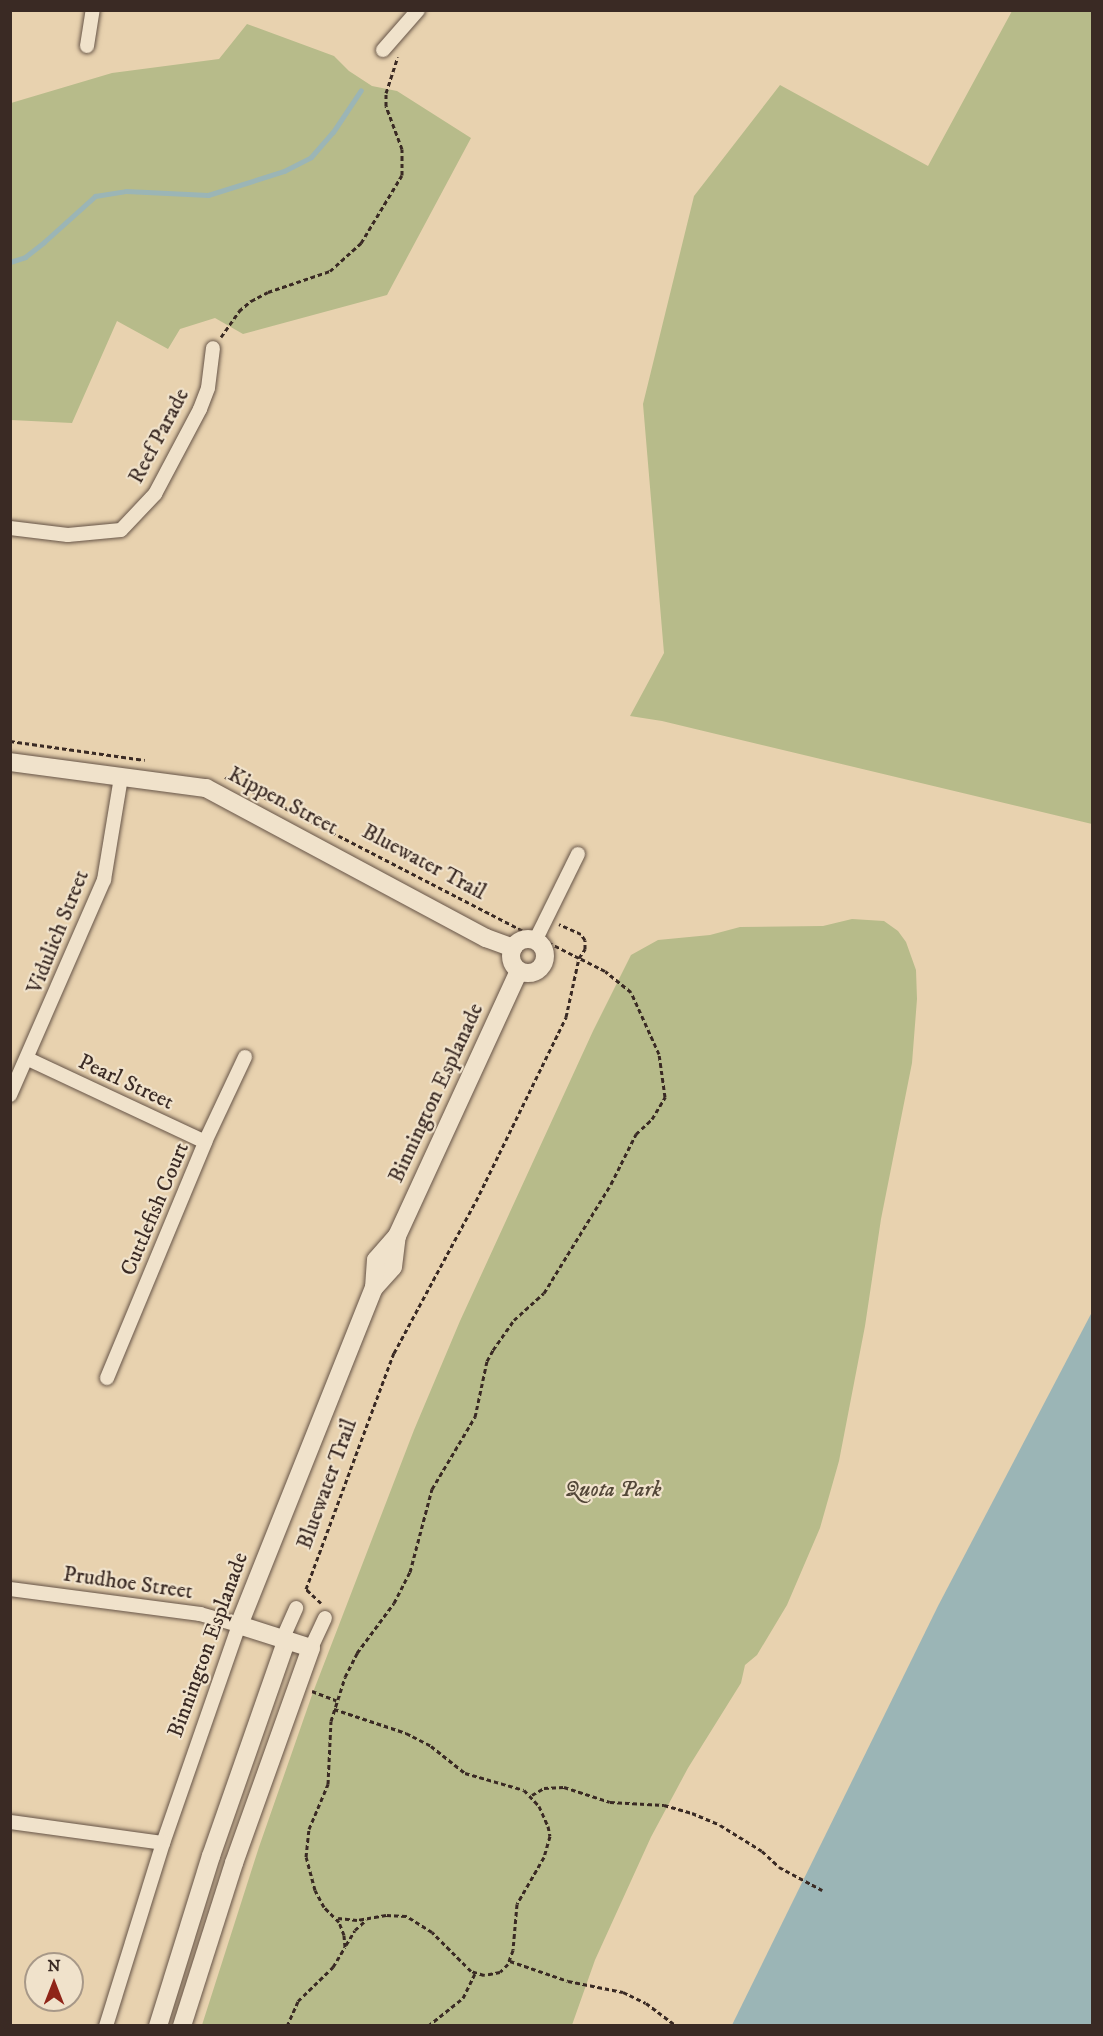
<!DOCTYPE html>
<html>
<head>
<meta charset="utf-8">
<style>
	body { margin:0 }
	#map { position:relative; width:1103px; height:2036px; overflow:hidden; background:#e8d2af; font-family:"IM FELL DW Pica",serif }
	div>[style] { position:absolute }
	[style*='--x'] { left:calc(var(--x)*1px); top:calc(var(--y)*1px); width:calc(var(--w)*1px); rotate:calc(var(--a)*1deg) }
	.green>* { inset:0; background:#b7bb8a }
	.water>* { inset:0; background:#9bb5b6 }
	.stream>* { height:5px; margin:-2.5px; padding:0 2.5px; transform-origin:2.5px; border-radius:2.5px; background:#9bb5b6 }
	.path>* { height:3px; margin-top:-1.5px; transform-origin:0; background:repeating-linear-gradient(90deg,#3a2a24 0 4.5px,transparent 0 7.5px) }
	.roads { filter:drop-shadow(0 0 2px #665447) drop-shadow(0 0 2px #665447) }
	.minor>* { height:14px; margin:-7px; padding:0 7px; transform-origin:7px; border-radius:7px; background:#f0e2cb }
	.tertiary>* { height:18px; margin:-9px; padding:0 9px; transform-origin:9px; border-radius:9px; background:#f0e2cb }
	.tertiary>.ring { margin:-9px; padding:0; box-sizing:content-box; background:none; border:18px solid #f0e2cb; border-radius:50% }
	span { translate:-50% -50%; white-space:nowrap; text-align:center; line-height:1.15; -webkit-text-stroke:4.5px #f0e2cb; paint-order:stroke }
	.street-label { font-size:22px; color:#3a2a24 }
	.park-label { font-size:22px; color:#534738; font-style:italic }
	.frame { position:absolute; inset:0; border:12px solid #3a2a24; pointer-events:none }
	.north { position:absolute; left:24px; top:1952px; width:60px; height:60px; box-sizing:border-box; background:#f0e2cb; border:2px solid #a79888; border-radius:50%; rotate:0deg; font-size:16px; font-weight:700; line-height:24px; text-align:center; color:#3a2a24 }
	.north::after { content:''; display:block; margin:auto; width:21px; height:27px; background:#8f2418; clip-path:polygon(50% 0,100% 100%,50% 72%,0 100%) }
</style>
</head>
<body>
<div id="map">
	<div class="green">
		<div style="clip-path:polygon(1012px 11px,1092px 11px,1092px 824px,662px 721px,630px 716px,664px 653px,643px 404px,694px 196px,780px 85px,928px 166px)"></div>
		<div style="clip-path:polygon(247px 24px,334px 56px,349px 71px,372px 86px,397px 91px,471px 138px,387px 295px,243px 334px,215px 318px,180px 329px,168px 349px,117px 321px,72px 423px,11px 420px,11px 103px,112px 73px,219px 59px)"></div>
		<div style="clip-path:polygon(852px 919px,884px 921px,898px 931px,906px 942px,916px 970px,917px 999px,912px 1063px,881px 1219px,865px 1326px,839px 1461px,820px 1528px,787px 1605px,757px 1655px,745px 1665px,741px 1683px,688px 1768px,651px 1837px,595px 1960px,572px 2025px,202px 2025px,259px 1847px,312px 1695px,414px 1430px,460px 1321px,593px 1031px,631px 955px,658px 940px,710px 935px,740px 927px,823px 926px)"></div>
	</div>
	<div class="water">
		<div style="clip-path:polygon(1092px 1312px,1092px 2025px,732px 2025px,938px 1606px)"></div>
	</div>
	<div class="stream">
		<div style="--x:10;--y:262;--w:16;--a:-18"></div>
		<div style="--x:25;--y:257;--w:24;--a:-38"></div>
		<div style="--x:44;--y:242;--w:69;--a:-42"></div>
		<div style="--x:95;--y:196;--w:31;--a:-9"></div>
		<div style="--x:126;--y:191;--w:82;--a:2.8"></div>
		<div style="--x:208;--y:195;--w:80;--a:-17.5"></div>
		<div style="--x:284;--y:171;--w:30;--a:-27"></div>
		<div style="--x:311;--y:157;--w:33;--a:-49"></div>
		<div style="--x:333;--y:132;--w:50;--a:-56.3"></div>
	</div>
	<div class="path">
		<div style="--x:221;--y:337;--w:32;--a:-55"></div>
		<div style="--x:239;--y:311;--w:16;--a:-40"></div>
		<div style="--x:251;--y:301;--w:19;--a:-28"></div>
		<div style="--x:268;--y:292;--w:65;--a:-18.7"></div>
		<div style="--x:330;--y:271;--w:42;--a:-42.1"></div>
		<div style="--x:361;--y:243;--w:79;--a:-58.9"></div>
		<div style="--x:402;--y:175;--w:26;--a:-90"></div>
		<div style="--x:402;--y:149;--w:46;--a:-110.4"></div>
		<div style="--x:386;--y:106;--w:13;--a:-90"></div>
		<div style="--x:386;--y:93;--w:38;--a:-72"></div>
		<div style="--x:10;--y:741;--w:136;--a:8"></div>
		<div style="--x:225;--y:777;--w:338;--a:27.3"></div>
		<div style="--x:321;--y:1603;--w:21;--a:-137"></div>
		<div style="--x:306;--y:1589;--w:252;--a:-69.6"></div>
		<div style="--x:394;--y:1353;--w:173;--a:-61.7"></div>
		<div style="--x:476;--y:1201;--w:205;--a:-63.9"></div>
		<div style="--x:566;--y:1017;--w:60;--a:-77.6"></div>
		<div style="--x:579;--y:958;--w:33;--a:-153"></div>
		<div style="--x:312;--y:1691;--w:26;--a:21"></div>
		<div style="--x:334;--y:1709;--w:76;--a:18.4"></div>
		<div style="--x:406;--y:1733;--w:28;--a:27"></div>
		<div style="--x:431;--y:1746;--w:43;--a:38.5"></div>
		<div style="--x:465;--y:1773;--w:61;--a:16.1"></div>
		<div style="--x:524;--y:1790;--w:22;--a:47"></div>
		<div style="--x:539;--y:1806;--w:22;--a:66"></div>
		<div style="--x:548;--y:1826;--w:10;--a:79"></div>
		<div style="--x:550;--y:1836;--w:22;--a:106"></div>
		<div style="--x:544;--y:1857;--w:54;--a:119.9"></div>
		<div style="--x:517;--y:1904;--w:46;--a:95"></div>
		<div style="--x:513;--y:1950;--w:15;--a:110"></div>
		<div style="--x:508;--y:1964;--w:11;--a:135"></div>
		<div style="--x:500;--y:1972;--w:16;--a:169"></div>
		<div style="--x:484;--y:1975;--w:14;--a:-163"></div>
		<div style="--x:471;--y:1971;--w:55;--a:-135"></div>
		<div style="--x:432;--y:1932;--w:31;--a:-148"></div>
		<div style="--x:406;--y:1916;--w:20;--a:-177"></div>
		<div style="--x:386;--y:1915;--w:29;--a:170"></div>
		<div style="--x:357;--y:1920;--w:19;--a:-174"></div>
		<div style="--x:532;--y:1795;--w:14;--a:-30"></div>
		<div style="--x:544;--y:1788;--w:20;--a:-3"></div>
		<div style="--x:564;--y:1787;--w:48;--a:18.1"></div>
		<div style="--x:610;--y:1802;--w:54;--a:3.2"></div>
		<div style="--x:664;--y:1805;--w:29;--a:16"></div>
		<div style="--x:692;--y:1813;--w:30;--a:23"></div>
		<div style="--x:720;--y:1825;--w:49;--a:31.8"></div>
		<div style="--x:762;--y:1851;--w:23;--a:43"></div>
		<div style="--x:779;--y:1867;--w:49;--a:28.1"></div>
		<div style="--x:346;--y:1945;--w:17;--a:-59"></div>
		<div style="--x:355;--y:1930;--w:15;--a:-42"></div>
		<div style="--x:510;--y:1961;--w:61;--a:19"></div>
		<div style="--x:568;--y:1981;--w:56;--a:11.3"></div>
		<div style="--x:623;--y:1992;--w:25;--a:26"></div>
		<div style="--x:646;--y:2003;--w:39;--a:37"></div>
		<div style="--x:287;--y:2026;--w:27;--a:-66"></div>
		<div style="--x:298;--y:2001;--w:49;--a:-44.2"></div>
		<div style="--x:333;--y:1967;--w:23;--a:-59"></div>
		<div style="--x:345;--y:1947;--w:12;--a:-95"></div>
		<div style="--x:344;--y:1935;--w:14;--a:-111"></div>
		<div style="--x:339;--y:1922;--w:21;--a:-135"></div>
		<div style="--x:324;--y:1907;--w:19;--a:-118"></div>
		<div style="--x:315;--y:1890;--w:34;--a:-105"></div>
		<div style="--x:306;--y:1857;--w:28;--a:-84"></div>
		<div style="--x:309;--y:1829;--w:49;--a:-67.1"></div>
		<div style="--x:328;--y:1784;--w:63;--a:-87.3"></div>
		<div style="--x:331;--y:1721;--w:46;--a:-72.3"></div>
		<div style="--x:345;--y:1677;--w:27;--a:-63"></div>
		<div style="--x:357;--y:1653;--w:62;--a:-53.5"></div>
		<div style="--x:394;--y:1603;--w:35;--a:-63"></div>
		<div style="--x:410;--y:1572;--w:86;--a:-75.2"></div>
		<div style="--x:432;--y:1489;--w:84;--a:-59.2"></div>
		<div style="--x:475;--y:1417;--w:57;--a:-77.9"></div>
		<div style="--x:487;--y:1361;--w:13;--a:-61"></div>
		<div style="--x:493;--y:1350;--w:37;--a:-55"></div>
		<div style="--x:514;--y:1320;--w:40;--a:-42"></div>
		<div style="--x:544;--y:1293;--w:128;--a:-58.4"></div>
		<div style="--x:611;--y:1184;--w:56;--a:-63.4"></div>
		<div style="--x:636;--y:1134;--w:22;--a:-43"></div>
		<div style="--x:652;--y:1119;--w:26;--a:-59"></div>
		<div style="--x:665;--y:1097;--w:43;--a:-97.9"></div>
		<div style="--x:659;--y:1054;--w:68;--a:-114.3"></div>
		<div style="--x:631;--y:992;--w:33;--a:-141"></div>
		<div style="--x:605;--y:971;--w:29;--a:-153"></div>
		<div style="--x:579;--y:958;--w:11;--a:-56"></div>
		<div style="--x:585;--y:949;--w:9;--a:-90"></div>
		<div style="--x:585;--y:940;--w:7;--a:-124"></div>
		<div style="--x:581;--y:934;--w:24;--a:-156"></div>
		<div style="--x:428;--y:2026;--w:45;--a:-38.7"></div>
		<div style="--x:463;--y:1998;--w:28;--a:-64"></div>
	</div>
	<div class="roads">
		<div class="minor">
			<div style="--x:87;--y:46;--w:36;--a:-81"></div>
			<div style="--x:383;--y:50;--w:53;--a:-48.8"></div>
			<div style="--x:10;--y:528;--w:58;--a:6.9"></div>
			<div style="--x:68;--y:535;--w:53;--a:-5.4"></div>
			<div style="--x:121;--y:530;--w:50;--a:-46.6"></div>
			<div style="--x:155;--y:494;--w:96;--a:-62.1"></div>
			<div style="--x:200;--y:409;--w:22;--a:-69"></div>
			<div style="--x:208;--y:388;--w:40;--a:-82.9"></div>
			<div style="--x:535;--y:941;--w:97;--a:-63.7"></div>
			<div style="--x:28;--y:1059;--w:195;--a:25.1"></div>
			<div style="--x:10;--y:1095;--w:235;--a:-66.4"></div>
			<div style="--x:104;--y:880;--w:104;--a:-80.6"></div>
			<div style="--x:107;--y:1378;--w:256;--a:-67.4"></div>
			<div style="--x:205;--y:1142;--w:94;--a:-64.8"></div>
			<div style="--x:10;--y:1589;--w:192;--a:7.5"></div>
			<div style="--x:200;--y:1614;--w:41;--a:15.8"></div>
			<div style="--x:239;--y:1625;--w:231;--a:109.2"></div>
			<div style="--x:163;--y:1843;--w:192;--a:107.3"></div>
			<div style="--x:282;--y:1640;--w:35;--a:-66"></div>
			<div style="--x:311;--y:1648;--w:33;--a:-65"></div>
			<div style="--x:10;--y:1822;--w:154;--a:7.8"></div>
		</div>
		<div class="tertiary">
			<div style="--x:10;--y:762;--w:198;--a:7.6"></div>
			<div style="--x:206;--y:788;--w:318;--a:28.2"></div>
			<div style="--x:486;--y:938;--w:29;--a:20"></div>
			<div class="ring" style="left:511px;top:939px;width:16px;height:16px"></div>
			<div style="--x:374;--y:1288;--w:28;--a:-48"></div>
			<div style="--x:393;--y:1267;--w:31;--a:-83"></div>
			<div style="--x:158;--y:2026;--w:178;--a:-72.7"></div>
			<div style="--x:211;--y:1856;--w:227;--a:-70.7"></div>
			<div style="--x:182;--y:2026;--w:171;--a:-72.3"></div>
			<div style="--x:234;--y:1863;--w:228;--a:-70.3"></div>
			<div style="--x:311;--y:1648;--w:76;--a:-162.3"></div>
			<div style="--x:239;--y:1625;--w:363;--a:-68.2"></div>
			<div style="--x:374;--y:1288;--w:28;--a:-86"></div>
			<div style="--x:376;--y:1260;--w:32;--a:-49"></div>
			<div style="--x:397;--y:1236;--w:292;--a:-65.3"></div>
		</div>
	</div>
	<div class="street-label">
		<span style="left:159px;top:436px;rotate:-62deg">Reef Parade</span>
		<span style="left:283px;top:801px;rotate:28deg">Kippen Street</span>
		<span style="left:424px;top:862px;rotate:28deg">Bluewater Trail</span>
		<span style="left:58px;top:932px;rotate:-68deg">Vidulich Street</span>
		<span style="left:126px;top:1082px;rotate:25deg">Pearl Street</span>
		<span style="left:436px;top:1093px;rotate:-65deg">Binnington Esplanade</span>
		<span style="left:155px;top:1209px;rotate:-67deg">Cuttlefish Court</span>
		<span style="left:327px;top:1484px;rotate:-70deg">Bluewater Trail</span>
		<span style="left:128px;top:1583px;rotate:8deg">Prudhoe Street</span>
		<span style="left:208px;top:1645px;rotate:-70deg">Binnington Esplanade</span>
	</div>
	<div class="park-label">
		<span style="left:613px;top:1490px">Quota Park</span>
	</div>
	<div class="frame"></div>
	<div class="north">N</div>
</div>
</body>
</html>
